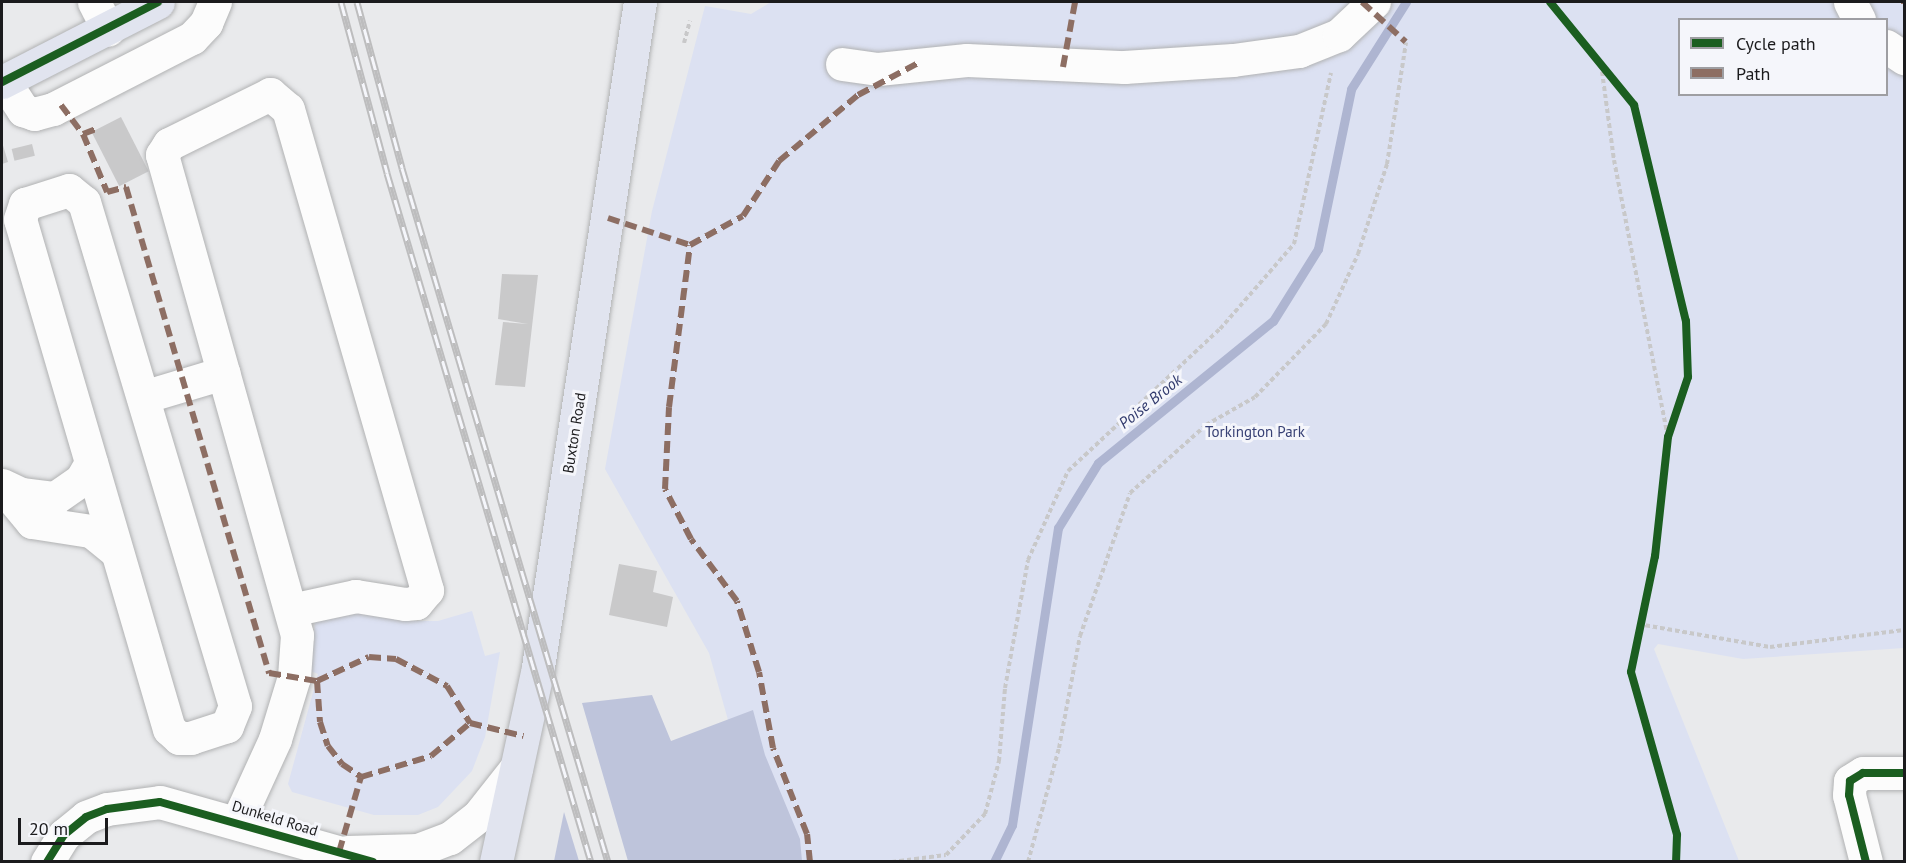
<!DOCTYPE html>
<html>
<head>
<meta charset="utf-8">
<style>
	body { margin:0 }
	#map { position:relative; width:1906px; height:863px; overflow:hidden; background:#e9eaec; font-family:"PT Sans",sans-serif }
	div>[style] { position:absolute }
	[style*='--x'] { left:calc(var(--x)*1px); top:calc(var(--y)*1px); width:calc(var(--w)*1px); rotate:calc(var(--a)*1deg) }
	.green>* { inset:0; background:#dce1f2 }
	.forest>* { inset:0; background:#bec4db }
	.stream>* { height:9px; margin:-4.5px; padding:0 4.5px; transform-origin:4.5px; border-radius:4.5px; background:#aeb5d1 }
	.building>* { inset:0; background:#c9c9ca; transform-origin:0 0 }
	.path>* { height:4px; margin-top:-2px; transform-origin:0; background:repeating-linear-gradient(90deg,#c8c8c9 0 4.5px,transparent 0 7.5px) }
	.roads { filter:drop-shadow(0 0 2px #b1b2b3) drop-shadow(0 0 2px #b1b2b3) }
	.minor>* { height:33px; margin:-16.5px; padding:0 16.5px; transform-origin:16.5px; border-radius:16.5px; background:#fcfcfc }
	.highway>* { height:33px; margin:-16.5px; padding:0 16.5px; transform-origin:16.5px; border-radius:16.5px; background:#e1e4ef }
	.rail>* { height:7px; margin-top:-3.5px; transform-origin:0; background:repeating-linear-gradient(90deg,#f5f6fb 0 14px,#bdbdbe 0 28px); box-sizing:border-box; border-block:2px solid #bdbdbe }
	.quiet>* { height:6px; margin-top:-3px; transform-origin:0; background:repeating-linear-gradient(90deg,#8d6e63 0 12px,transparent 0 18px) }
	.cycleway>* { height:8px; margin:-4px; padding:0 4px; transform-origin:4px; border-radius:4px; background:#1b5e20 }
	span { translate:-50% -50%; white-space:nowrap; text-align:center; line-height:1.15; -webkit-text-stroke:6px #f5f6fb; paint-order:stroke }
	.park-label { font-size:15px; color:#384175 }
	.street-label { font-size:15px; color:#1b1b1d }
	.water-label { font-size:16px; color:#313a6d; font-style:italic }
	.frame { position:absolute; inset:0; border:3px solid #1b1b1d; pointer-events:none }
	.legend { position:absolute; left:1678px; top:18px; width:210px; height:78px; box-sizing:border-box; background:#f5f6fb; border:2px solid #9e9ea2; margin:0; padding:8px 10px; list-style:none; font-size:18px; color:#1b1b1d }
	.legend li { display:flex; align-items:center; gap:12px; height:30px }
	.legend b { width:30px; border:2px solid #9e9ea2 }
	.scale { position:absolute; left:18px; top:818px; width:90px; height:27px; box-sizing:border-box; border:3px solid #1b1b1d; border-top:0; padding-left:8px; font-size:18px; line-height:21px; white-space:nowrap; color:#1b1b1d; -webkit-text-stroke:4px #f5f6fb; paint-order:stroke }
</style>
</head>
<body>
<div id="map">
	<div class="green">
		<div style="clip-path:polygon(evenodd,771px 2px,1904px 2px,1904px 648px,1743px 659px,1658px 644px,1654px 649px,1739px 861px,768px 861px,709px 653px,605px 469px,652px 211px,705px 6px,751px 14px,771px 2px,1680px 20px,1886px 20px,1886px 94px,1680px 94px,1680px 20px)"></div>
		<div style="clip-path:polygon(345px 609px,405px 621px,438px 621px,472px 611px,485px 656px,500px 652px,485px 737px,472px 771px,438px 807px,418px 815px,374px 815px,292px 792px,288px 784px,318px 674px,311px 671px,315px 621px)"></div>
	</div>
	<div class="forest">
		<div style="clip-path:polygon(652px 695px,671px 741px,753px 710px,765px 755px,800px 839px,802px 861px,628px 861px,582px 703px)"></div>
		<div style="clip-path:polygon(564px 812px,579px 861px,554px 861px)"></div>
	</div>
	<div class="stream">
		<div style="--x:994;--y:862;--w:41;--a:-64.1"></div>
		<div style="--x:1012;--y:825;--w:301;--a:-81.2"></div>
		<div style="--x:1058;--y:528;--w:76;--a:-58.4"></div>
		<div style="--x:1098;--y:463;--w:225;--a:-39.1"></div>
		<div style="--x:1273;--y:321;--w:85;--a:-58"></div>
		<div style="--x:1318;--y:249;--w:163;--a:-78.3"></div>
		<div style="--x:1351;--y:89;--w:103;--a:-57.7"></div>
	</div>
	<div class="building">
		<div style="left:121px;top:117px;width:61px;height:33px;rotate:63deg"></div>
		<div style="clip-path:polygon(2px 142px,8px 162px,2px 164px)"></div>
		<div style="left:32px;top:144px;width:12px;height:21px;rotate:76deg"></div>
		<div style="clip-path:polygon(502px 274px,538px 275px,525px 387px,495px 385px,503px 322px,528px 324px,498px 319px)"></div>
		<div style="clip-path:polygon(619px 564px,657px 571px,653px 592px,673px 597px,667px 627px,609px 615px)"></div>
	</div>
	<div class="path">
		<div style="--x:684;--y:43;--w:23;--a:-75"></div>
		<div style="--x:1601;--y:64;--w:97;--a:82.3"></div>
		<div style="--x:1614;--y:160;--w:282;--a:79"></div>
		<div style="--x:1638;--y:624;--w:134;--a:9.9"></div>
		<div style="--x:1770;--y:647;--w:135;--a:-7.2"></div>
		<div style="--x:892;--y:862;--w:54;--a:-7.4"></div>
		<div style="--x:946;--y:855;--w:57;--a:-46.4"></div>
		<div style="--x:985;--y:814;--w:55;--a:-75.2"></div>
		<div style="--x:999;--y:761;--w:73;--a:-85.3"></div>
		<div style="--x:1005;--y:688;--w:130;--a:-79.8"></div>
		<div style="--x:1028;--y:560;--w:98;--a:-65.8"></div>
		<div style="--x:1068;--y:471;--w:208;--a:-43.1"></div>
		<div style="--x:1220;--y:329;--w:113;--a:-49"></div>
		<div style="--x:1294;--y:244;--w:175;--a:-77.8"></div>
		<div style="--x:1028;--y:862;--w:118;--a:-74.8"></div>
		<div style="--x:1059;--y:748;--w:114;--a:-79.4"></div>
		<div style="--x:1080;--y:636;--w:151;--a:-70.7"></div>
		<div style="--x:1130;--y:493;--w:102;--a:-41.8"></div>
		<div style="--x:1206;--y:425;--w:56;--a:-29.7"></div>
		<div style="--x:1255;--y:397;--w:102;--a:-45.8"></div>
		<div style="--x:1326;--y:324;--w:77;--a:-65.4"></div>
		<div style="--x:1358;--y:254;--w:95;--a:-72.1"></div>
		<div style="--x:1387;--y:164;--w:123;--a:-81.1"></div>
	</div>
	<div class="roads">
		<div class="minor">
			<div style="--x:94;--y:2;--w:31;--a:63"></div>
			<div style="--x:1850;--y:2;--w:20;--a:63"></div>
			<div style="--x:1886;--y:46;--w:22;--a:34"></div>
			<div style="--x:842;--y:64;--w:36;--a:8"></div>
			<div style="--x:878;--y:69;--w:89;--a:-5.8"></div>
			<div style="--x:967;--y:60;--w:157;--a:2.6"></div>
			<div style="--x:1124;--y:67;--w:109;--a:-3.7"></div>
			<div style="--x:1233;--y:60;--w:67;--a:-7.8"></div>
			<div style="--x:1299;--y:51;--w:43;--a:-21.8"></div>
			<div style="--x:1339;--y:35;--w:48;--a:-43.3"></div>
			<div style="--x:4;--y:81;--w:35;--a:57"></div>
			<div style="--x:23;--y:110;--w:12;--a:20"></div>
			<div style="--x:34;--y:114;--w:20;--a:-15"></div>
			<div style="--x:53;--y:109;--w:156;--a:-27.1"></div>
			<div style="--x:192;--y:38;--w:21;--a:-47"></div>
			<div style="--x:206;--y:23;--w:23;--a:-67"></div>
			<div style="--x:69;--y:190;--w:19;--a:39"></div>
			<div style="--x:84;--y:202;--w:526;--a:73.32"></div>
			<div style="--x:235;--y:706;--w:22;--a:112"></div>
			<div style="--x:227;--y:726;--w:38;--a:162"></div>
			<div style="--x:191;--y:738;--w:12;--a:180"></div>
			<div style="--x:179;--y:738;--w:13;--a:-138"></div>
			<div style="--x:169;--y:729;--w:531;--a:-106.29"></div>
			<div style="--x:20;--y:219;--w:16;--a:-72"></div>
			<div style="--x:25;--y:204;--w:46;--a:-17.7"></div>
			<div style="--x:143;--y:397;--w:84;--a:-16.7"></div>
			<div style="--x:2;--y:485;--w:21;--a:25"></div>
			<div style="--x:21;--y:494;--w:34;--a:7"></div>
			<div style="--x:55;--y:498;--w:32;--a:-35"></div>
			<div style="--x:81;--y:480;--w:20;--a:-60"></div>
			<div style="--x:2;--y:486;--w:47;--a:50.2"></div>
			<div style="--x:32;--y:522;--w:60;--a:8.7"></div>
			<div style="--x:91;--y:531;--w:32;--a:39"></div>
			<div style="--x:238;--y:820;--w:89;--a:-65.4"></div>
			<div style="--x:275;--y:739;--w:65;--a:-73"></div>
			<div style="--x:294;--y:677;--w:42;--a:-85.9"></div>
			<div style="--x:297;--y:635;--w:499;--a:-105.7"></div>
			<div style="--x:162;--y:155;--w:13;--a:-58"></div>
			<div style="--x:169;--y:144;--w:113;--a:-26.3"></div>
			<div style="--x:270;--y:94;--w:23;--a:40"></div>
			<div style="--x:288;--y:109;--w:501;--a:73.88"></div>
			<div style="--x:427;--y:590;--w:17;--a:130"></div>
			<div style="--x:416;--y:603;--w:11;--a:175"></div>
			<div style="--x:405;--y:604;--w:50;--a:-170.7"></div>
			<div style="--x:356;--y:596;--w:66;--a:167.8"></div>
			<div style="--x:347;--y:852;--w:71;--a:-1.6"></div>
			<div style="--x:418;--y:850;--w:34;--a:-21"></div>
			<div style="--x:450;--y:838;--w:37;--a:-38"></div>
			<div style="--x:479;--y:815;--w:60;--a:-51.8"></div>
			<div style="--x:47;--y:862;--w:32;--a:-58"></div>
			<div style="--x:64;--y:835;--w:28;--a:-39"></div>
			<div style="--x:86;--y:817;--w:22;--a:-21"></div>
			<div style="--x:107;--y:809;--w:53;--a:-7.5"></div>
			<div style="--x:160;--y:802;--w:221;--a:15.7"></div>
			<div style="--x:1866;--y:862;--w:69;--a:-104.2"></div>
			<div style="--x:1849;--y:795;--w:14;--a:-86"></div>
			<div style="--x:1850;--y:781;--w:15;--a:-32"></div>
			<div style="--x:1863;--y:773;--w:41;--a:0"></div>
		</div>
		<div class="highway">
			<div style="--x:2;--y:82;--w:175;--a:-27.1"></div>
			<div style="--x:496;--y:862;--w:199;--a:-77.8"></div>
			<div style="--x:538;--y:667;--w:673;--a:-81.28"></div>
		</div>
	</div>
	<div class="rail">
		<div style="--x:341;--y:2;--w:177;--a:74.9"></div>
		<div style="--x:387;--y:173;--w:719;--a:73.51"></div>
		<div style="--x:357;--y:2;--w:172;--a:74.8"></div>
		<div style="--x:402;--y:168;--w:724;--a:73.47"></div>
	</div>
	<div class="quiet">
		<div style="--x:1362;--y:2;--w:59;--a:42.3"></div>
		<div style="--x:1904;--y:2;--w:2;--a:90"></div>
		<div style="--x:1063;--y:67;--w:66;--a:-79.5"></div>
		<div style="--x:61;--y:105;--w:36;--a:53"></div>
		<div style="--x:83;--y:134;--w:63;--a:67.5"></div>
		<div style="--x:107;--y:192;--w:20;--a:-15"></div>
		<div style="--x:126;--y:187;--w:507;--a:73.6"></div>
		<div style="--x:269;--y:673;--w:49;--a:9.5"></div>
		<div style="--x:317;--y:681;--w:57;--a:-24.8"></div>
		<div style="--x:369;--y:657;--w:27;--a:4"></div>
		<div style="--x:396;--y:659;--w:58;--a:27.9"></div>
		<div style="--x:447;--y:686;--w:44;--a:58.1"></div>
		<div style="--x:470;--y:723;--w:55;--a:13.8"></div>
		<div style="--x:83;--y:134;--w:17;--a:-21"></div>
		<div style="--x:608;--y:218;--w:86;--a:18.2"></div>
		<div style="--x:317;--y:681;--w:41;--a:85.8"></div>
		<div style="--x:320;--y:722;--w:25;--a:72"></div>
		<div style="--x:328;--y:746;--w:23;--a:52"></div>
		<div style="--x:342;--y:764;--w:23;--a:34"></div>
		<div style="--x:361;--y:777;--w:73;--a:-16.7"></div>
		<div style="--x:431;--y:756;--w:51;--a:-40.2"></div>
		<div style="--x:339;--y:852;--w:78;--a:-73.7"></div>
		<div style="--x:810;--y:862;--w:28;--a:-96"></div>
		<div style="--x:807;--y:834;--w:92;--a:-111.6"></div>
		<div style="--x:773;--y:748;--w:77;--a:-100.4"></div>
		<div style="--x:759;--y:672;--w:74;--a:-107.2"></div>
		<div style="--x:737;--y:601;--w:77;--a:-126.6"></div>
		<div style="--x:691;--y:539;--w:56;--a:-117.5"></div>
		<div style="--x:665;--y:489;--w:82;--a:-87.2"></div>
		<div style="--x:669;--y:407;--w:163;--a:-82.6"></div>
		<div style="--x:690;--y:245;--w:60;--a:-28.7"></div>
		<div style="--x:743;--y:216;--w:66;--a:-56.8"></div>
		<div style="--x:779;--y:161;--w:103;--a:-39.9"></div>
		<div style="--x:858;--y:95;--w:70;--a:-28"></div>
	</div>
	<div class="cycleway">
		<div style="--x:1550;--y:2;--w:133;--a:50.8"></div>
		<div style="--x:1634;--y:105;--w:222;--a:76.5"></div>
		<div style="--x:1686;--y:321;--w:56;--a:88"></div>
		<div style="--x:1688;--y:377;--w:63;--a:108.4"></div>
		<div style="--x:1668;--y:437;--w:120;--a:96.2"></div>
		<div style="--x:1655;--y:556;--w:118;--a:101.7"></div>
		<div style="--x:1631;--y:672;--w:169;--a:74.2"></div>
		<div style="--x:1677;--y:835;--w:27;--a:92"></div>
		<div style="--x:2;--y:82;--w:175;--a:-27.1"></div>
		<div style="--x:47;--y:862;--w:32;--a:-58"></div>
		<div style="--x:64;--y:835;--w:28;--a:-39"></div>
		<div style="--x:86;--y:817;--w:22;--a:-21"></div>
		<div style="--x:107;--y:809;--w:53;--a:-7.5"></div>
		<div style="--x:160;--y:802;--w:221;--a:15.7"></div>
		<div style="--x:1866;--y:862;--w:69;--a:-104.2"></div>
		<div style="--x:1849;--y:795;--w:14;--a:-86"></div>
		<div style="--x:1850;--y:781;--w:15;--a:-32"></div>
		<div style="--x:1863;--y:773;--w:41;--a:0"></div>
	</div>
	<div class="park-label">
		<span style="left:1255px;top:432px">Torkington Park</span>
	</div>
	<div class="street-label">
		<span style="left:574px;top:433px;rotate:-81deg">Buxton Road</span>
		<span style="left:275px;top:818px;rotate:17deg">Dunkeld Road</span>
	</div>
	<div class="water-label">
		<span style="left:1150px;top:401px;rotate:-39deg">Poise Brook</span>
	</div>
	<div class="frame"></div>
	<ul class="legend">
	<li><b style="height:8px;background:#1b5e20"></b>Cycle path</li>
	<li><b style="height:8px;background:#8d6e63"></b>Path</li>
	</ul>
	<div class="scale">20 m</div>
</div>
</body>
</html>
